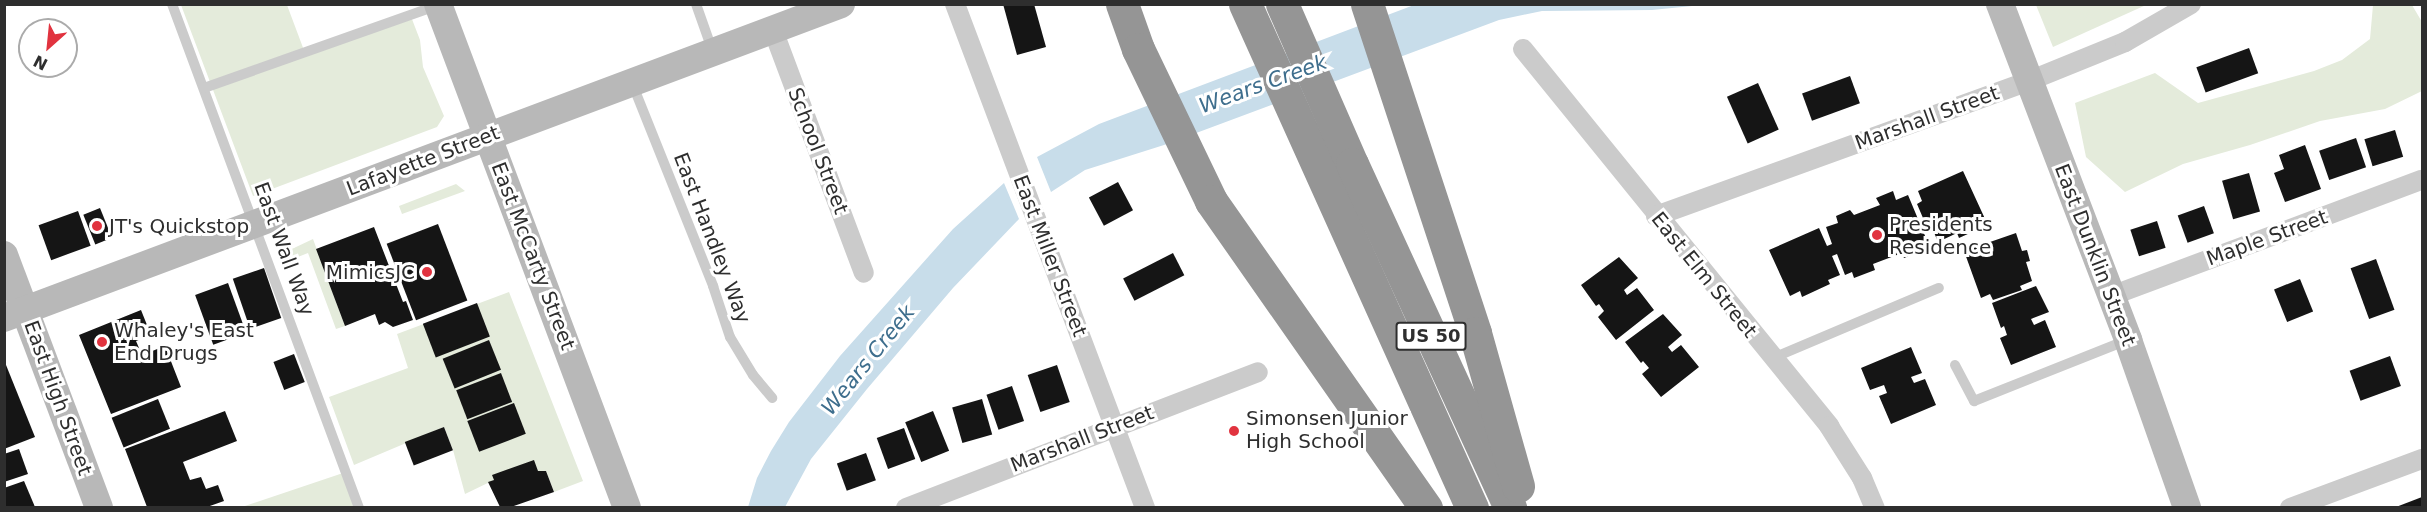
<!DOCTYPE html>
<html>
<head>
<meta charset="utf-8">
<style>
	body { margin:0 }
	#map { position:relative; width:2427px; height:512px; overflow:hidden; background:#fff; font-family:"DejaVu Sans",sans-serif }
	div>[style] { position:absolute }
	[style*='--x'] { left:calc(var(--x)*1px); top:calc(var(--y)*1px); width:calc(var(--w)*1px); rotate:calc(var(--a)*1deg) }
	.green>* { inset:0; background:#e4ebdb }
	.water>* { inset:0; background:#c8ddea }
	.building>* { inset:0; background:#151515; transform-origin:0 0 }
	.service>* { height:10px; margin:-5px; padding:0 5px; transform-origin:5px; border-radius:5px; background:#cbcbcb }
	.minor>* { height:20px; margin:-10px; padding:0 10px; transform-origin:10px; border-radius:10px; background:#cbcbcb }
	.secondary>* { height:28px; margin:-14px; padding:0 14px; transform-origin:14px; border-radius:14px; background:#b8b8b8 }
	.motorway>* { height:33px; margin:-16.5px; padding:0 16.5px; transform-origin:16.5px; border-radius:16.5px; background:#959595 }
	.dots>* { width:16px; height:16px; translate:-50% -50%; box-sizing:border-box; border:3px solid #fff; border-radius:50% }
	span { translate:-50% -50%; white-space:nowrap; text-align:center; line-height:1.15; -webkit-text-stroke:6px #fff; paint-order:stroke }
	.shield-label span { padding:2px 4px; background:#fff; border:2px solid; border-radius:4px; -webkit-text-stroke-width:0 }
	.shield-label { font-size:18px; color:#2e2e2e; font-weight:700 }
	.street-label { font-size:20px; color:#2e2e2e }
	.poi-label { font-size:20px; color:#2e2e2e }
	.left { translate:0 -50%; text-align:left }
	.right { translate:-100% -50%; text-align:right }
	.water-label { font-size:21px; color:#3e6e8d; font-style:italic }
	.frame { position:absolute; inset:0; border:6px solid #2e2e2e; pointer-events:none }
	.north { position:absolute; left:18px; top:18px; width:60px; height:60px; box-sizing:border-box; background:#fff; border:2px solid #ababab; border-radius:50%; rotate:207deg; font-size:16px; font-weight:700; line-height:24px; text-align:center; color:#2e2e2e }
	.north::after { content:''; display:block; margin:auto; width:21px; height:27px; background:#e1333f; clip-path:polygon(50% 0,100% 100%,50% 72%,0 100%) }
</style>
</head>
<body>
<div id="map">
	<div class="green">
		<div style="clip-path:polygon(181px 5px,287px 5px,305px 53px,410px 14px,420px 40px,423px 67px,444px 116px,437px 127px,253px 196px)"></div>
		<div style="clip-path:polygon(2036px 5px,2146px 5px,2053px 47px)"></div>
		<div style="clip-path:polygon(2373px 5px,2412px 5px,2422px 22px,2422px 91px,2385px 109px,2320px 121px,2250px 145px,2183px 164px,2125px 192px,2086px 157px,2075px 103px,2155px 73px,2198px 103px,2314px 71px,2342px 60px,2370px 39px)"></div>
		<div style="clip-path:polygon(456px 184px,465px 191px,402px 214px,399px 206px)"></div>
		<div style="clip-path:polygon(313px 239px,345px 326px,336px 329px,308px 253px,280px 264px,277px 256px)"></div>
		<div style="clip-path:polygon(509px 292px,583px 481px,554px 492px,546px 471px,538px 471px,494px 480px,465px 494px,453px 450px,444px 427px,354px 465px,329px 397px,408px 368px,397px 334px)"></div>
		<div style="clip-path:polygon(346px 472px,354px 508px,242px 507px)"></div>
	</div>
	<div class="water">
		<div style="clip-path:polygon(1414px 5px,1702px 5px,1652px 10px,1542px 11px,1499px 20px,1164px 145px,1085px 170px,1051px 192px,1037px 157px,1099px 124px)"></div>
		<div style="clip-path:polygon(1004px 183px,1019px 219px,953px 288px,867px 389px,811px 459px,785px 507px,748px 507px,757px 478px,771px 451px,789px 422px,840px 356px,953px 229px)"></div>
	</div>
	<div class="building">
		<div style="clip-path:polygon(1003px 4px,1034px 4px,1046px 47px,1017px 55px)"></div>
		<div style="left:2249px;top:48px;width:27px;height:56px;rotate:70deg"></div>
		<div style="left:1850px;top:76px;width:29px;height:51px;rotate:70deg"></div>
		<div style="left:1758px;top:83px;width:51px;height:34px;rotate:66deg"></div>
		<div style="left:2395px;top:130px;width:28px;height:32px;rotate:73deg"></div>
		<div style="left:2356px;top:138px;width:31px;height:39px;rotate:71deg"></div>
		<div style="clip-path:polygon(2305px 145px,2321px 189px,2285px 202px,2274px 173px,2284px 169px,2279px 155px)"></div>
		<div style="clip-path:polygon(1963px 171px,1986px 221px,1968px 229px,1970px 233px,1959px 238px,1957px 233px,1938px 242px,1933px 230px,1929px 232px,1917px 204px,1922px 201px,1918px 191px)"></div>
		<div style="left:2249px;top:173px;width:40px;height:28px;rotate:74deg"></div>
		<div style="left:1118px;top:182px;width:32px;height:33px;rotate:62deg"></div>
		<div style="clip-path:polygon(1893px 191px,1896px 200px,1908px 195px,1928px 243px,1919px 246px,1919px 252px,1904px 258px,1902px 253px,1873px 264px,1875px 270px,1854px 278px,1852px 272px,1845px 275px,1837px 254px,1832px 256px,1840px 275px,1828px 280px,1830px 284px,1802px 297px,1800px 291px,1790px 296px,1769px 250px,1819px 228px,1827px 246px,1832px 244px,1826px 227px,1838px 223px,1836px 216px,1850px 210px,1854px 215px,1880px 205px,1876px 198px)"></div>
		<div style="left:2204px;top:206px;width:29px;height:28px;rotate:70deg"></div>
		<div style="left:100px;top:208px;width:32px;height:18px;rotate:68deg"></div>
		<div style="left:78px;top:211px;width:37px;height:42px;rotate:70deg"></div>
		<div style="left:2157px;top:221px;width:28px;height:28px;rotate:72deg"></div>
		<div style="left:438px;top:224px;width:82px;height:55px;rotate:69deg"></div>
		<div style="clip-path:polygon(374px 227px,403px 302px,406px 301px,413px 320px,393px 327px,385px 322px,379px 325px,375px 314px,345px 326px,316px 249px)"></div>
		<div style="clip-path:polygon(2016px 233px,2022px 251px,2027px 250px,2030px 261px,2026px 262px,2032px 281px,2020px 286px,2022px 290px,1993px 300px,1990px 294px,1981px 298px,1964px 251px)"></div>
		<div style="left:1173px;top:253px;width:25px;height:56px;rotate:63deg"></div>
		<div style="clip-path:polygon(1619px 257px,1638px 278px,1624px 290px,1627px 295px,1637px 288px,1654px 310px,1616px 340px,1598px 317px,1604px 311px,1599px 304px,1596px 306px,1581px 285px)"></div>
		<div style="left:2376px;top:259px;width:54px;height:27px;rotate:70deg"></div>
		<div style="left:264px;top:268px;width:53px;height:33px;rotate:71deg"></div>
		<div style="left:2300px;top:279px;width:35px;height:28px;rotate:68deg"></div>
		<div style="left:228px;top:283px;width:53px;height:35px;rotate:70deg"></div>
		<div style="clip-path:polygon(2036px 286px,2049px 312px,2031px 319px,2034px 325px,2045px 320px,2056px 347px,2011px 365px,2000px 338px,2007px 335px,2004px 326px,2001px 328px,1992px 303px)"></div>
		<div style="left:477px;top:303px;width:36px;height:58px;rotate:69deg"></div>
		<div style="clip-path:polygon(141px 310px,151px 335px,136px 341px,142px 355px,165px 346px,181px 387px,111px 414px,79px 335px)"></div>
		<div style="clip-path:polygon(1663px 314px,1682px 335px,1668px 347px,1672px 352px,1681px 345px,1699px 367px,1661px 397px,1642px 374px,1649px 368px,1643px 361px,1641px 363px,1625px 342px)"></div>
		<div style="left:489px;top:340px;width:32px;height:50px;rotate:68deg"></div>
		<div style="clip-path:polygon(1911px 347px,1922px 373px,1911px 377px,1914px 383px,1925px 379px,1936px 405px,1891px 424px,1879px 396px,1887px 393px,1884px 385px,1870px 390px,1861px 368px)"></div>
		<div style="left:294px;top:354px;width:30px;height:22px;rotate:69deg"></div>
		<div style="left:2390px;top:356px;width:32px;height:43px;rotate:70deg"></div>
		<div style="clip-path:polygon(4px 360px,35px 437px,4px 449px)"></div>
		<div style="left:1057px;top:365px;width:39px;height:31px;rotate:71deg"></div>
		<div style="left:501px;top:373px;width:31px;height:48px;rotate:69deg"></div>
		<div style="left:1012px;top:386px;width:37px;height:27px;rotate:71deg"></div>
		<div style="left:158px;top:399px;width:32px;height:50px;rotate:68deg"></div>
		<div style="left:982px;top:399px;width:37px;height:31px;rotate:74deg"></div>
		<div style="left:514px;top:403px;width:33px;height:50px;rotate:69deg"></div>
		<div style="clip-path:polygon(225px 411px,237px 441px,183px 462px,190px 480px,201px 477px,206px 489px,218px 485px,224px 501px,207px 507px,147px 507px,125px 449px)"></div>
		<div style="left:933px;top:411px;width:43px;height:30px;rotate:68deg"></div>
		<div style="left:444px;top:427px;width:25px;height:42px;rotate:69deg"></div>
		<div style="left:904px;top:428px;width:33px;height:29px;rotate:70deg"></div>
		<div style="clip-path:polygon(19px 449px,28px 474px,4px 482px,4px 454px)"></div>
		<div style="left:866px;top:453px;width:29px;height:31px;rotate:70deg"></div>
		<div style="clip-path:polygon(534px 460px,538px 471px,546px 471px,554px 492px,511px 507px,500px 507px,488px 482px,494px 480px,492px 475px)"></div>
		<div style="clip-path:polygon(24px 481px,35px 507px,4px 507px,4px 488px)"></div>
		<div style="clip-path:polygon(2422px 497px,2422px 507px,2396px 507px)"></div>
	</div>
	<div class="service">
		<div style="--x:172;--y:4;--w:538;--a:69.64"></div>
		<div style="--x:696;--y:4;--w:51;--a:70.5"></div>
		<div style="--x:632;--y:83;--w:219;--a:68.2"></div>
		<div style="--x:713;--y:286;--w:54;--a:71.6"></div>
		<div style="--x:730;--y:337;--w:44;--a:58.8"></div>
		<div style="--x:753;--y:375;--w:30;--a:50"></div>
		<div style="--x:204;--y:88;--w:248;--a:-19.5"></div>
		<div style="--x:1773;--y:358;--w:180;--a:-22.9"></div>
		<div style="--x:1955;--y:365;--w:41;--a:62.2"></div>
		<div style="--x:1974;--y:401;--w:165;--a:-21.7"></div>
	</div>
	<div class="minor">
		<div style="--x:955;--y:4;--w:539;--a:69.34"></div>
		<div style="--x:773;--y:30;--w:259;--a:69.5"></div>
		<div style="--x:1523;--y:49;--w:486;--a:50.9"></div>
		<div style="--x:1829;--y:426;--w:62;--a:57.6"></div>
		<div style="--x:1862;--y:478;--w:33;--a:67"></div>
		<div style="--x:1656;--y:216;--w:397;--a:-19.9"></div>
		<div style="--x:2029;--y:81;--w:104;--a:-22.1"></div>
		<div style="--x:2125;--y:42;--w:76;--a:-29.9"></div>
		<div style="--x:2111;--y:296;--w:332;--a:-20.5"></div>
		<div style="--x:906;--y:508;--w:377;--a:-21.1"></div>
		<div style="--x:2290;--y:508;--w:141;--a:-20.4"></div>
	</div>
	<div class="secondary">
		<div style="--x:438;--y:4;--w:538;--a:69.44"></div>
		<div style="--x:2000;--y:4;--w:360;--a:69.1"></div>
		<div style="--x:2128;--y:340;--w:178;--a:70.6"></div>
		<div style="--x:4;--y:255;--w:270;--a:69.4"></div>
		<div style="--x:4;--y:318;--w:894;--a:-20.56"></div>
	</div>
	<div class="motorway">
		<div style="--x:1122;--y:4;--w:48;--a:70.4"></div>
		<div style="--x:1138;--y:49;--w:169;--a:64.3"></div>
		<div style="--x:1211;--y:201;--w:375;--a:55"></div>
		<div style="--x:1245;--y:4;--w:553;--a:65.75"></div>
		<div style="--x:1282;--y:4;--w:175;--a:66.4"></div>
		<div style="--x:1352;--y:164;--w:379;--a:65.3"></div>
		<div style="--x:1367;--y:4;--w:346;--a:71.8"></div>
		<div style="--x:1475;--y:333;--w:159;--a:74.3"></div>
	</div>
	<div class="dots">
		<div style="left:97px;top:226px;background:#e1333f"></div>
		<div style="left:1877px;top:235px;background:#e1333f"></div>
		<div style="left:427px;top:272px;background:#e1333f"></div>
		<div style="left:102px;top:342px;background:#e1333f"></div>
		<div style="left:1234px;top:431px;background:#e1333f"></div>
	</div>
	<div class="shield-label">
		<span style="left:1431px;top:336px">US 50</span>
	</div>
	<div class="street-label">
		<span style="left:1927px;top:118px;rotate:-20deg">Marshall Street</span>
		<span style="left:818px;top:151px;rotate:69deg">School Street</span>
		<span style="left:423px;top:161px;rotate:-21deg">Lafayette Street</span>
		<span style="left:712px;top:238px;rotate:69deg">East Handley Way</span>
		<span style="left:2267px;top:238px;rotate:-20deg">Maple Street</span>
		<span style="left:284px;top:249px;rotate:70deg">East Wall Way</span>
		<span style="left:2095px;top:255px;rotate:69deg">East Dunklin Street</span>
		<span style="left:533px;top:256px;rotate:69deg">East McCarty Street</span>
		<span style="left:1050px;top:256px;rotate:69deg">East Miller Street</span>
		<span style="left:1704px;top:275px;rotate:51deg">East Elm Street</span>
		<span style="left:58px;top:398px;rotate:70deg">East High Street</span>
		<span style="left:1082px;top:439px;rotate:-21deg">Marshall Street</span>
	</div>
	<div class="poi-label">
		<span class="left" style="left:1889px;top:236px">Presidents<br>Residence</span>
		<span class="left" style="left:109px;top:226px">JT's Quickstop</span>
		<span class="right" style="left:415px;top:272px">MimicsJC</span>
		<span class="left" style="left:114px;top:342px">Whaley's East<br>End Drugs</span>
		<span class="left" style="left:1246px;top:430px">Simonsen Junior<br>High School</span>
	</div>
	<div class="water-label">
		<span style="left:1263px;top:84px;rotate:-20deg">Wears Creek</span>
		<span style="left:868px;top:360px;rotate:-51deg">Wears Creek</span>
	</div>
	<div class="frame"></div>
	<div class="north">N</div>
</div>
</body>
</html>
